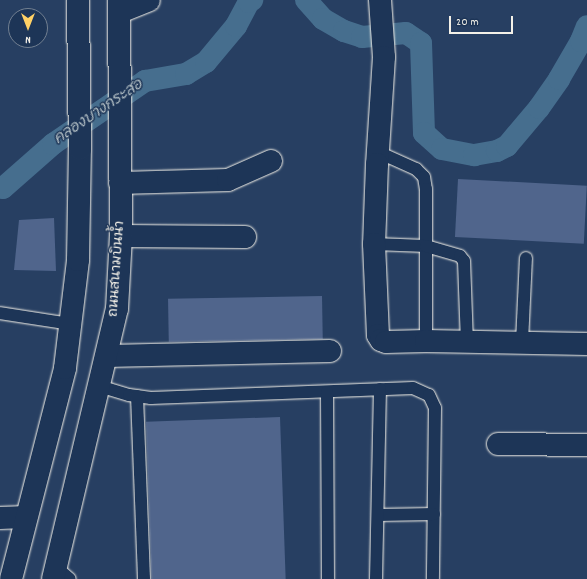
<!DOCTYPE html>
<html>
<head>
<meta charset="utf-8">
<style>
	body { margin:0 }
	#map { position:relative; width:587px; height:579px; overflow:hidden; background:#273f62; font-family:Dekko,"Playpen Sans Thai",sans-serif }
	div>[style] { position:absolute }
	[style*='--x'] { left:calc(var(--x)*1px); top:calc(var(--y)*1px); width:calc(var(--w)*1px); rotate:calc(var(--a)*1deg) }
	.canal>* { height:22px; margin:-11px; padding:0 11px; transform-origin:11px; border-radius:11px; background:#466e8e }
	.building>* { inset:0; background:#50658c; transform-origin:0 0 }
	.roads { filter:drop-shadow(0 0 1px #f4f1e8) drop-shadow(0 0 1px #f4f1e8) }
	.service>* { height:12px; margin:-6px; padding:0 6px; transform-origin:6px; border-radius:6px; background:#1d3557 }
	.minor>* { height:22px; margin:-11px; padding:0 11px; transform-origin:11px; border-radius:11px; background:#1d3557 }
	.secondary>* { height:22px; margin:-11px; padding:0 11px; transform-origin:11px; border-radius:11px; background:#1d3557 }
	span { translate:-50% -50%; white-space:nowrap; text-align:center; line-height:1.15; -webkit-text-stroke:3px #1d3557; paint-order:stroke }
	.street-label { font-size:14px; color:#f4f1e8 }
	.water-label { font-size:15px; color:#b7c3c8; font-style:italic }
	.north { position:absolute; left:8px; top:8px; width:40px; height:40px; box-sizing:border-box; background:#1d3557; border:1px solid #738091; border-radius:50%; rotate:180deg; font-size:11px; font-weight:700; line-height:16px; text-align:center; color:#f4f1e8 }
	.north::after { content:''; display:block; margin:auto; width:14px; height:18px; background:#ffd166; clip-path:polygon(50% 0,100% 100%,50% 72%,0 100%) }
	.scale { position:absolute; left:449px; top:16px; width:64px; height:18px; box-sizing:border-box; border:2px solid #f4f1e8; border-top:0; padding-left:5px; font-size:12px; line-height:14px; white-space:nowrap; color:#f4f1e8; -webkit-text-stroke:3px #1d3557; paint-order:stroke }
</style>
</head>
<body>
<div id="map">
	<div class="canal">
		<div style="--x:306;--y:0;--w:25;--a:48"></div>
		<div style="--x:323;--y:19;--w:24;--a:30"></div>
		<div style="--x:344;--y:31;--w:19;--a:18"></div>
		<div style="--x:362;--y:37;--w:44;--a:-5.2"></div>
		<div style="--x:406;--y:33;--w:18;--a:34"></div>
		<div style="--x:421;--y:43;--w:90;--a:88.1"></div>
		<div style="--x:424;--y:133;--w:24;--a:42"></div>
		<div style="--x:442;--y:149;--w:33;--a:11"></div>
		<div style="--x:474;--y:155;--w:23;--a:-10"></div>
		<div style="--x:497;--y:151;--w:11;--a:-27"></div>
		<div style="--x:507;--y:146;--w:50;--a:-49.9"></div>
		<div style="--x:539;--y:108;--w:35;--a:-55"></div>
		<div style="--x:559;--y:79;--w:44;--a:-59.9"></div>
		<div style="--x:581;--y:41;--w:16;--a:-68"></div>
		<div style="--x:0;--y:187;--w:3;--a:18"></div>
		<div style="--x:3;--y:188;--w:67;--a:-41.3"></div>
		<div style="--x:53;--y:144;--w:112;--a:-34.4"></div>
		<div style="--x:145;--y:81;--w:42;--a:-9.7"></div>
		<div style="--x:186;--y:74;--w:23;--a:-31"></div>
		<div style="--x:206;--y:62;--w:47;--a:-50.2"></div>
		<div style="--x:236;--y:26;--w:27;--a:-62"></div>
		<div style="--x:249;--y:2;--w:4;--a:-34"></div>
	</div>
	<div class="building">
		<div style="left:458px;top:179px;width:129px;height:58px;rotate:3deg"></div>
		<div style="clip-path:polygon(54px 218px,56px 271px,14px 270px,19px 220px)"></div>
		<div style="left:322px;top:296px;width:43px;height:154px;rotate:89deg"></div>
		<div style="left:280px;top:417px;width:162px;height:134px;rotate:88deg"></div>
	</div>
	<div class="roads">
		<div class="service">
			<div style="--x:378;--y:152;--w:42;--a:24.1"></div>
			<div style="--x:416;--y:169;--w:11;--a:45"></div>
			<div style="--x:424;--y:177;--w:12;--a:81"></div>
			<div style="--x:426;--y:189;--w:152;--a:90"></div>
			<div style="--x:374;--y:244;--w:52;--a:2.2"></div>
			<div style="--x:426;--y:246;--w:35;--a:16"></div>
			<div style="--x:460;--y:256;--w:6;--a:51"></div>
			<div style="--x:464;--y:261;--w:80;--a:87.9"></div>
			<div style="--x:0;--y:313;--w:71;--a:8.9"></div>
			<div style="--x:522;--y:342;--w:84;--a:-87.3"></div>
			<div style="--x:99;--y:386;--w:31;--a:17"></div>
			<div style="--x:129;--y:395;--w:22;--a:8"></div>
			<div style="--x:151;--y:398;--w:262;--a:-2.2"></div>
			<div style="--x:413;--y:388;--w:17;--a:24"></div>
			<div style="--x:429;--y:395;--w:14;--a:65"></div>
			<div style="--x:435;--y:408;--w:171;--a:90.7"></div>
			<div style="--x:327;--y:392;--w:187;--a:89.7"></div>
			<div style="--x:137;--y:396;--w:183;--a:87.8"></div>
			<div style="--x:378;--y:515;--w:56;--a:-1"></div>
			<div style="--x:56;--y:567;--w:18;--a:41"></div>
			<div style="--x:376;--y:579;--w:190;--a:-88.8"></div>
		</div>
		<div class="minor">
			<div style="--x:380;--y:0;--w:57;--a:86"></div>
			<div style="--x:384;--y:57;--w:107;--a:93.7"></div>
			<div style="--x:377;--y:164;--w:80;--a:92.1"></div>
			<div style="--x:374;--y:244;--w:91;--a:87.5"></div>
			<div style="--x:378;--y:335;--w:6;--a:59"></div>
			<div style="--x:381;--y:340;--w:5;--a:22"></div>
			<div style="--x:386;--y:342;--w:40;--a:-1.4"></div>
			<div style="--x:426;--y:341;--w:161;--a:1.1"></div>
			<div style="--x:120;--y:183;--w:108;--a:-1.6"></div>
			<div style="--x:228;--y:180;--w:47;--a:-23.8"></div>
			<div style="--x:121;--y:236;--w:124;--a:0.5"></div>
			<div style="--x:107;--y:356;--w:223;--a:-1.3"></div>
			<div style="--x:498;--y:444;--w:89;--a:0.6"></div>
			<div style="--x:0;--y:518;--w:26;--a:-2"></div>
		</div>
		<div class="secondary">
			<div style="--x:120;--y:12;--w:31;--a:-22"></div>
			<div style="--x:11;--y:579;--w:218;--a:-75.6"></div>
			<div style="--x:65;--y:368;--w:109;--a:-83.1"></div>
			<div style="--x:78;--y:260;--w:111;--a:-89"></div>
			<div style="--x:80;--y:149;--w:149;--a:-90.8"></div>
			<div style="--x:53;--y:579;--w:277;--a:-76.7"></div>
			<div style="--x:117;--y:309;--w:73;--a:-86.9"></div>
			<div style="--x:121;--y:236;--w:236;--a:-90.5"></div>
		</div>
	</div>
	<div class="street-label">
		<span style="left:117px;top:269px;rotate:-86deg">ถนนสนามบินน้ำ</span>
	</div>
	<div class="water-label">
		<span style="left:99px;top:113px;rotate:-34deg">คลองบางกระสอ</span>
	</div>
	<div class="north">N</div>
	<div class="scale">20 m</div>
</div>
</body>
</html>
